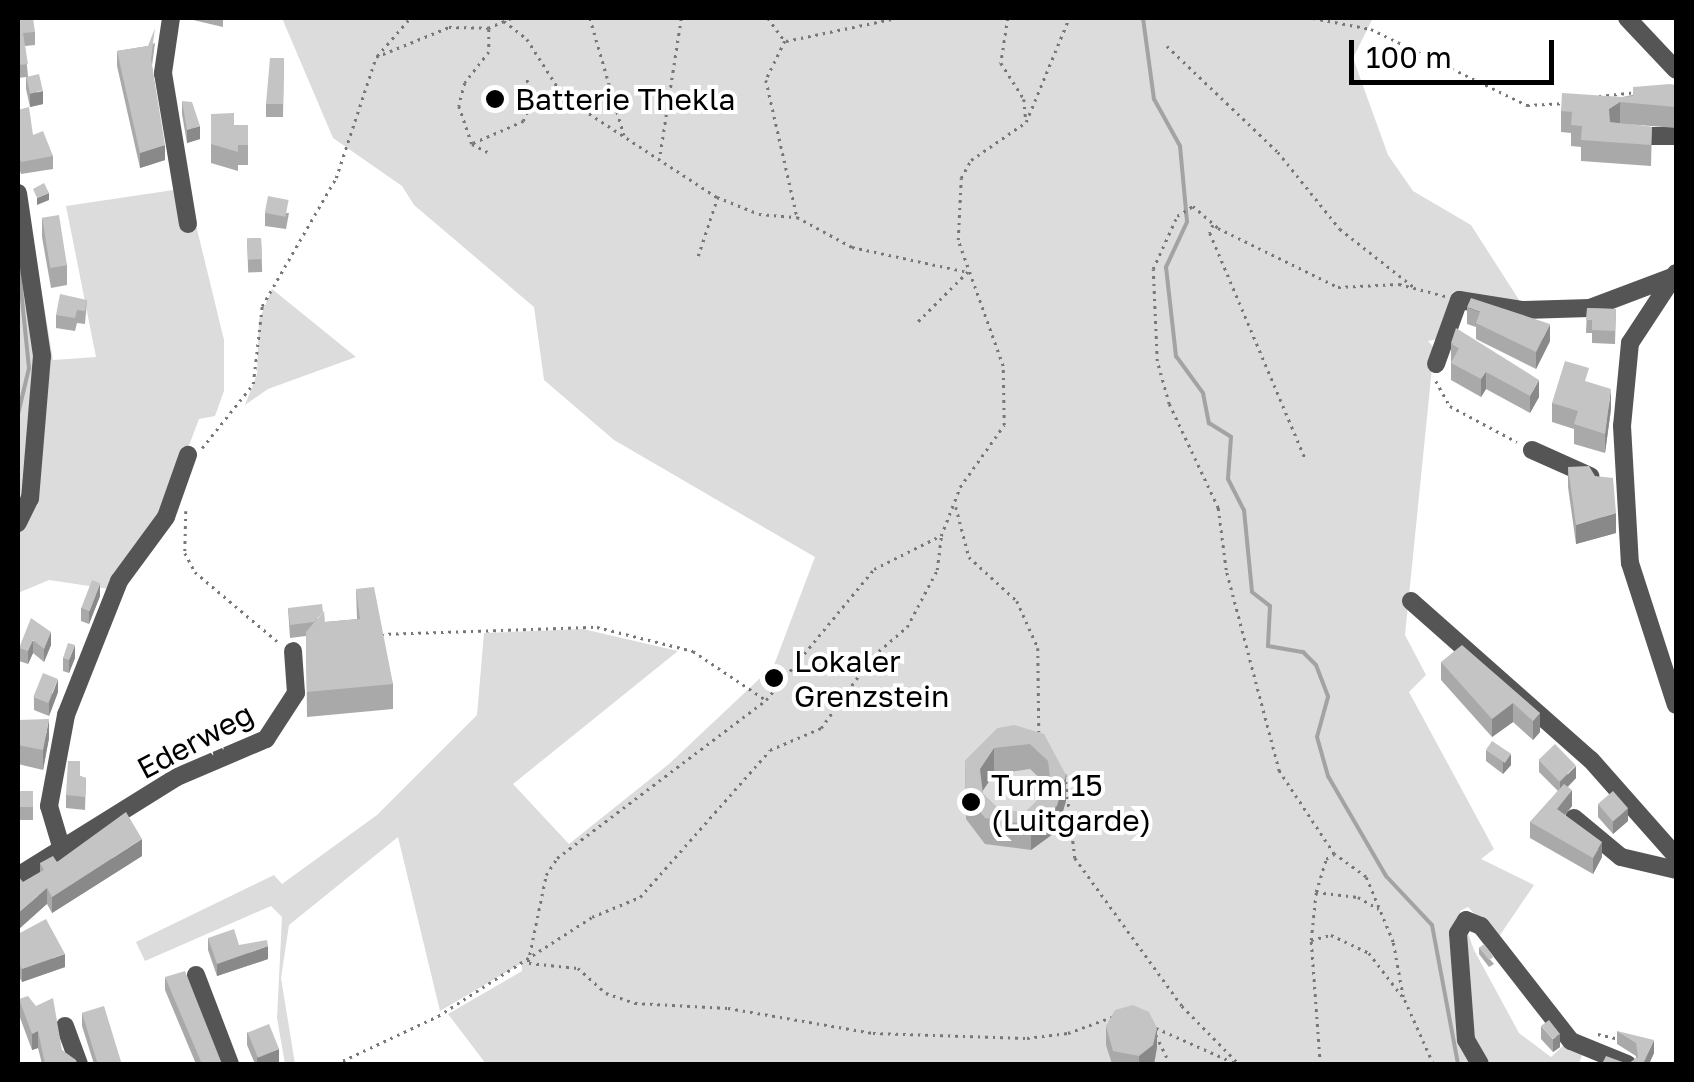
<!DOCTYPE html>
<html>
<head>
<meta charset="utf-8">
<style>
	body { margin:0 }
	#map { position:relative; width:1694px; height:1082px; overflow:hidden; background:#fff; font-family:"Golos Text",sans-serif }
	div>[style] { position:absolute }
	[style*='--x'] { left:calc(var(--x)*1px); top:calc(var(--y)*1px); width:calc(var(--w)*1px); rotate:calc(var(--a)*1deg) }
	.green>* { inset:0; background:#dcdcdc }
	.stream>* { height:4px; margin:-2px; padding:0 2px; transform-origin:2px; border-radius:2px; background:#a3a3a3 }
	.path>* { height:2.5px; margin-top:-1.25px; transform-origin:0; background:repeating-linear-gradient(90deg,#777 0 2.5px,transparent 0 7.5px) }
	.minor>* { height:18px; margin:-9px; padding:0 9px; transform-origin:9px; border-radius:9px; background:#555 }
	.wall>* { inset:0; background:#a9a9a9; transform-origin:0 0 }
	.shaded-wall>* { inset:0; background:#898989 }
	.building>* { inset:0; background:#c4c4c4; transform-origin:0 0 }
	.dots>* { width:28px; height:28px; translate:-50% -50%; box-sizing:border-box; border:5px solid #fff; border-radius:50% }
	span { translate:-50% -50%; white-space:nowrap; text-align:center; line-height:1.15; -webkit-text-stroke:8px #fff; paint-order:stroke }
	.poi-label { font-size:30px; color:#000 }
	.left { translate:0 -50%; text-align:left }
	.street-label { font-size:30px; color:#000 }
	.frame { position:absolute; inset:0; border:20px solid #000; pointer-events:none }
	.scale { position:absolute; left:1349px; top:40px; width:205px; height:45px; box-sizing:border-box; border:5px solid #000; border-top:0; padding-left:12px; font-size:30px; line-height:35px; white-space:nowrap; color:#000; -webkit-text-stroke:8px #fff; paint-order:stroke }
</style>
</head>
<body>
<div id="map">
	<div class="green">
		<div style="clip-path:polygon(282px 18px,1373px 18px,1353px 58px,1388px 155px,1413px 191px,1471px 225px,1521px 303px,1452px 292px,1456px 298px,1438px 339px,1428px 341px,1434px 348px,1405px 635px,1426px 675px,1409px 692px,1494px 849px,1481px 859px,1534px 885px,1498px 938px,1468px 907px,1460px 911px,1474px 950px,1519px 1033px,1551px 1057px,1565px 1044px,1583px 1052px,1579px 1064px,486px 1064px,448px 1014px,522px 971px,522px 963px,440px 1011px,398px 837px,289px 925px,281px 978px,295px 1064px,285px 1064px,277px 1018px,282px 917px,271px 906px,145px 961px,136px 942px,274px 875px,282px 884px,377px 815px,477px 715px,484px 633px,583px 629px,678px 651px,513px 784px,569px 844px,669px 764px,774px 665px,815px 557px,614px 440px,544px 380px,534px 307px,414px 205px,402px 186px,333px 138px)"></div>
		<div style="clip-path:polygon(187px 188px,224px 340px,224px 391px,215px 416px,199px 419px,168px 501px,109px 589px,49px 580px,18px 593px,18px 211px,29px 216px,53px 360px,96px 357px,66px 206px)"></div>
		<div style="clip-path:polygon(272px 289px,356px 357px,268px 389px,245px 405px,257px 374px,259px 320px)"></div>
	</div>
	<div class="stream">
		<div style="--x:1143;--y:18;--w:82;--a:82.3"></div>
		<div style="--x:1154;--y:99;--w:54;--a:61"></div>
		<div style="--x:1180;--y:146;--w:76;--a:84.7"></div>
		<div style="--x:1187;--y:222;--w:50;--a:115"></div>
		<div style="--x:1166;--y:267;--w:90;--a:83.6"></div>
		<div style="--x:1176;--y:356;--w:46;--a:53.9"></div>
		<div style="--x:1203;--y:393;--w:31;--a:79"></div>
		<div style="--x:1209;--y:423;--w:26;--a:32"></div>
		<div style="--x:1231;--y:437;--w:42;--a:94.1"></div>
		<div style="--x:1228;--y:479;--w:35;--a:63"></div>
		<div style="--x:1244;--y:510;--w:82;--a:84.4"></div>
		<div style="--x:1252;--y:592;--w:23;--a:38"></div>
		<div style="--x:1270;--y:606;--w:40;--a:92.9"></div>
		<div style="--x:1268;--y:646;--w:36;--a:10"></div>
		<div style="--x:1303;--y:652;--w:18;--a:45"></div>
		<div style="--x:1316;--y:665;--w:34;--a:69"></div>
		<div style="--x:1328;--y:697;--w:41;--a:105.4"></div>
		<div style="--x:1317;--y:737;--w:41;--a:74.2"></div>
		<div style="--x:1328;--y:776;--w:116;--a:59.9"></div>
		<div style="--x:1386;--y:876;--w:67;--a:46.8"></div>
		<div style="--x:1432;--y:925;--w:141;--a:79.4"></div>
		<div style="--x:18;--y:260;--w:109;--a:84.2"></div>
		<div style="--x:29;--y:368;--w:47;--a:103.4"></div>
	</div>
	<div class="path">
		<div style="--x:590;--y:18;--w:122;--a:73.8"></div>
		<div style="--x:768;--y:18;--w:29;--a:54"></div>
		<div style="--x:785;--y:41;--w:43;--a:116"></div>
		<div style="--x:766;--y:80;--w:140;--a:77.2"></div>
		<div style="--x:1008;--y:18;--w:46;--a:98.8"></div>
		<div style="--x:1001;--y:63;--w:43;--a:57.4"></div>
		<div style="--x:1024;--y:99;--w:21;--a:85"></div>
		<div style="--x:1313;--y:18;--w:59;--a:10.7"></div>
		<div style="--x:1371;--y:29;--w:174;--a:26"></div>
		<div style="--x:1527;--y:105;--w:35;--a:-3"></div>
		<div style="--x:504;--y:21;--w:29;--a:38"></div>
		<div style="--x:527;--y:39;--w:69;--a:57.5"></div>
		<div style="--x:564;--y:97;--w:183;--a:33.2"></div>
		<div style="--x:717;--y:197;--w:45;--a:22"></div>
		<div style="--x:759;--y:214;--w:38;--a:5"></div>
		<div style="--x:797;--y:217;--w:63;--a:28.6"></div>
		<div style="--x:852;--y:247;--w:119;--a:12.2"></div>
		<div style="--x:968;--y:272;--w:75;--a:135"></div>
		<div style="--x:489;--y:29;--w:23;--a:90"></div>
		<div style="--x:489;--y:52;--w:39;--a:128"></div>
		<div style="--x:465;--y:83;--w:24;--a:105"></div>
		<div style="--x:459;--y:106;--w:40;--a:71.1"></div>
		<div style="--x:472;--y:144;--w:20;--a:27"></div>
		<div style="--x:786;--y:41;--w:113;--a:-11.7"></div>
		<div style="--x:1167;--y:46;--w:153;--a:43.7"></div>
		<div style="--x:1278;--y:152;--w:99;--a:51.2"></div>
		<div style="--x:1340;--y:229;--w:95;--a:38.2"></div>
		<div style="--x:377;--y:56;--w:50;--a:-49"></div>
		<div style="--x:1599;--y:96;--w:36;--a:-6"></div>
		<div style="--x:516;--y:100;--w:42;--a:-13.7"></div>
		<div style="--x:473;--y:143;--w:55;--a:-23.7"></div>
		<div style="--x:523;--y:121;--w:27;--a:-66"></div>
		<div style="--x:534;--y:96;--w:19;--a:-115"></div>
		<div style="--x:660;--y:154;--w:138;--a:-81.2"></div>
		<div style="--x:1213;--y:225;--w:9;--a:111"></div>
		<div style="--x:1210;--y:233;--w:244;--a:67.1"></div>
		<div style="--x:698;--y:256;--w:60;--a:-71.6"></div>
		<div style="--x:1436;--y:381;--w:29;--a:61"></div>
		<div style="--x:1450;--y:406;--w:76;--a:28.2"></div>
		<div style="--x:202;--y:448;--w:82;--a:-51.4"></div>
		<div style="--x:253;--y:384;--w:79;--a:-83.4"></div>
		<div style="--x:262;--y:306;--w:148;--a:-60"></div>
		<div style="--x:336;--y:178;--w:127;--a:-71.7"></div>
		<div style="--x:376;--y:57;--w:79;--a:-22.3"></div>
		<div style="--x:449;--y:27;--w:39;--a:1"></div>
		<div style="--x:488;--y:28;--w:25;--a:-23"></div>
		<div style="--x:956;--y:507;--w:52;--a:75.4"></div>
		<div style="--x:969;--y:557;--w:65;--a:42.5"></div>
		<div style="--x:1017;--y:601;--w:51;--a:65.9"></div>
		<div style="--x:1038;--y:648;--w:84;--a:89.3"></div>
		<div style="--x:186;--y:511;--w:42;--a:91.4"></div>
		<div style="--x:185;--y:553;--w:21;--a:62"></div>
		<div style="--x:195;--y:572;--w:109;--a:40.1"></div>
		<div style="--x:381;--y:634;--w:216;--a:-1.9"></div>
		<div style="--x:597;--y:627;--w:99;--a:14"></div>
		<div style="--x:693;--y:651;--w:88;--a:33.9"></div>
		<div style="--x:1065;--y:774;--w:85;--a:83.2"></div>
		<div style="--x:1075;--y:858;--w:183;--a:54.1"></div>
		<div style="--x:1182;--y:1006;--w:78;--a:45.5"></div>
		<div style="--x:1316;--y:892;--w:42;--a:6.8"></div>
		<div style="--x:1358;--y:897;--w:24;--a:30"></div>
		<div style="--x:1311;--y:940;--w:21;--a:-14"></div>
		<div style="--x:1331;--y:935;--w:42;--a:25.3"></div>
		<div style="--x:1369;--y:953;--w:54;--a:52.5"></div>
		<div style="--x:528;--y:962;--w:89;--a:-78.3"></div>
		<div style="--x:546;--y:875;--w:20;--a:-57"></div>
		<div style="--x:557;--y:858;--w:262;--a:-37.1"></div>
		<div style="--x:766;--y:700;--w:170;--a:-50.5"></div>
		<div style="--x:874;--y:569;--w:74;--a:-26.6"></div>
		<div style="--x:529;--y:963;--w:49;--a:5.8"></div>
		<div style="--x:578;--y:968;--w:38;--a:42"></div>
		<div style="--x:606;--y:993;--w:31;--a:19"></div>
		<div style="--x:635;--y:1003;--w:93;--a:3.1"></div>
		<div style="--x:728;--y:1008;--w:147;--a:9.8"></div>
		<div style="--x:873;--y:1033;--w:154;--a:1.9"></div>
		<div style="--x:1027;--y:1038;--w:41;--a:-7"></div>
		<div style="--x:1068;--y:1033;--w:47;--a:-20"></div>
		<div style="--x:1156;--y:1028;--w:89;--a:24"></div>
		<div style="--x:1598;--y:1034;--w:22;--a:13"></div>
		<div style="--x:1156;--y:1035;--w:32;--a:64"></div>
		<div style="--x:336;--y:1064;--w:113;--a:-25.2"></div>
		<div style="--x:438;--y:1016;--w:183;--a:-32.7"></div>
		<div style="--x:592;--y:917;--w:52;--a:-22.6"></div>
		<div style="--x:640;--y:897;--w:196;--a:-48.5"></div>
		<div style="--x:770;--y:750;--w:56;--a:-23.3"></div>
		<div style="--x:821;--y:728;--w:89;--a:-54.2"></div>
		<div style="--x:873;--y:656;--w:45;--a:-40.5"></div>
		<div style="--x:907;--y:627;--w:64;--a:-62.2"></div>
		<div style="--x:937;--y:570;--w:34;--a:-83"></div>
		<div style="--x:941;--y:536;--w:53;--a:-68.8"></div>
		<div style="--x:960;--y:487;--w:76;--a:-54.6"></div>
		<div style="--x:1004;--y:425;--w:59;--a:-91"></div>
		<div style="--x:1003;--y:366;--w:134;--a:-109.7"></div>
		<div style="--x:958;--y:240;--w:62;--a:-87.2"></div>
		<div style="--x:961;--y:178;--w:21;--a:-61"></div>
		<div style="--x:971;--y:160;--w:67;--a:-34.6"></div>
		<div style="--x:1026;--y:122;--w:113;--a:-67.5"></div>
		<div style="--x:1320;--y:1064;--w:124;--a:-94.2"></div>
		<div style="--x:1311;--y:940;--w:48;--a:-84.1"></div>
		<div style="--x:1316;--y:892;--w:34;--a:-73"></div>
		<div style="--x:1326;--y:859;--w:9;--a:-32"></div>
		<div style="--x:1433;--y:1064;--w:73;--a:-114.1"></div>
		<div style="--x:1403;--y:997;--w:56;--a:-100.3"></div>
		<div style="--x:1393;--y:942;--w:70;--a:-112.6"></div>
		<div style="--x:1366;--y:877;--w:39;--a:-144"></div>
		<div style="--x:1334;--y:854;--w:100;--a:-123.5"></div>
		<div style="--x:1279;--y:771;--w:208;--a:-104.8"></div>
		<div style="--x:1226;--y:570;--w:63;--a:-97.4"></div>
		<div style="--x:1218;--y:508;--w:115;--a:-115.2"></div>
		<div style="--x:1169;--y:404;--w:45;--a:-105.6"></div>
		<div style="--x:1157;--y:361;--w:92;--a:-92.5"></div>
		<div style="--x:1153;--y:269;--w:58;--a:-65.6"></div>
		<div style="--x:1177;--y:216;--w:19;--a:-32"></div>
		<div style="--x:1193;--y:206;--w:33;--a:41"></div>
		<div style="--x:1218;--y:228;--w:134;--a:26.2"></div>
		<div style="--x:1338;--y:287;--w:61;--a:-2.8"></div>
		<div style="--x:1399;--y:284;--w:48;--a:14.6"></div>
	</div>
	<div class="minor">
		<div style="--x:171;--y:18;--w:56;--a:98.3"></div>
		<div style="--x:163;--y:73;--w:153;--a:80.6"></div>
		<div style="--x:1627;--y:18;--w:71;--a:46.7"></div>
		<div style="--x:1632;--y:136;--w:44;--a:0"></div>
		<div style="--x:18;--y:193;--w:165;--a:81.6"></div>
		<div style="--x:42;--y:356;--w:143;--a:94.8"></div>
		<div style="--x:30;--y:498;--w:28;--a:116"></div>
		<div style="--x:1676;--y:273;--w:84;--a:123.3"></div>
		<div style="--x:1630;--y:343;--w:83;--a:95.5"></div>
		<div style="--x:1622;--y:426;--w:137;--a:86.7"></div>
		<div style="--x:1630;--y:563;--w:149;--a:72.1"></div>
		<div style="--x:1436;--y:364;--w:68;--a:-70.2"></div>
		<div style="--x:1459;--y:300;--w:65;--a:8.9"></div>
		<div style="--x:1523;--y:310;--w:67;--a:-1.7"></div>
		<div style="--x:1590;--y:308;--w:88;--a:-20.7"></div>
		<div style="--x:1532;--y:450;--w:64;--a:24.1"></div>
		<div style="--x:1411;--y:601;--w:240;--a:41.5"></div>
		<div style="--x:1591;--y:760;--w:128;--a:48.5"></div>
		<div style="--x:1574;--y:818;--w:61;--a:39.7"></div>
		<div style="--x:1621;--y:857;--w:57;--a:13.3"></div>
		<div style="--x:63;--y:853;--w:49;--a:-106.6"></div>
		<div style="--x:49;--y:806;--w:93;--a:-79.4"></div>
		<div style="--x:66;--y:715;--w:144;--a:-68.4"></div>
		<div style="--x:119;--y:581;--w:79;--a:-53.7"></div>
		<div style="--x:166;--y:517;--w:66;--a:-70.5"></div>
		<div style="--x:18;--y:876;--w:187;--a:-31.9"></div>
		<div style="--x:177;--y:777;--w:97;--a:-23.1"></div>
		<div style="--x:266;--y:739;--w:55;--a:-56.9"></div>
		<div style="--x:296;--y:693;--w:42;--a:-94.1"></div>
		<div style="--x:196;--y:975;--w:95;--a:69.1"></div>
		<div style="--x:65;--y:1026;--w:40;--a:69.8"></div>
		<div style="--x:1480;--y:1064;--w:28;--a:-120"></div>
		<div style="--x:1466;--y:1040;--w:107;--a:-94.3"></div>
		<div style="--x:1458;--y:933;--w:15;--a:-58"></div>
		<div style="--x:1466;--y:920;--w:16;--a:22"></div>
		<div style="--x:1481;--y:926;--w:146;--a:52"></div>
		<div style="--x:1571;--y:1041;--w:61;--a:22.3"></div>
	</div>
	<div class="wall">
		<div style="clip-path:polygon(18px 18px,35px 32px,35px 45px,25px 46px,28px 76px,43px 104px,30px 107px,26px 89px,26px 77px,18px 78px)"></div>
		<div style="clip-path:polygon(193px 18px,223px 18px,223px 27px,193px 20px)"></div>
		<div style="clip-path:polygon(155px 43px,152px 66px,165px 160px,140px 168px,117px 66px,117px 51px,148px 46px)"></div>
		<div style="clip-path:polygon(284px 58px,283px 117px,266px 117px,266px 104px)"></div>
		<div style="clip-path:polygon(1676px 85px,1676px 128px,1626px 124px,1652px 127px,1651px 166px,1581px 161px,1581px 147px,1571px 146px,1571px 133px,1561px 132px,1561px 111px)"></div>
		<div style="clip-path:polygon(182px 101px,200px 139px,187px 143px,182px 114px)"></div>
		<div style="clip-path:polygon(18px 110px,33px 135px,53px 156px,53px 169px,21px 174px,18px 165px)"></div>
		<div style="clip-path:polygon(211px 114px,234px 125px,248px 125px,248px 165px,238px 165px,238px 171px,211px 163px)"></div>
		<div style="clip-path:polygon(265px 213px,289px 213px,286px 229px,265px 226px)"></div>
		<div style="clip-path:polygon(42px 217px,67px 265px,67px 285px,51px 288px,42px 237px)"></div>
		<div style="left:261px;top:238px;width:34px;height:14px;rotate:88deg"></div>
		<div style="clip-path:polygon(87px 300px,85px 324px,77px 323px,75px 331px,56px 328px,56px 315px)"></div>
		<div style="clip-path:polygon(1467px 307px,1550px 341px,1536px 369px,1476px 339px,1476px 327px,1467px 324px)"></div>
		<div style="clip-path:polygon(1587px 308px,1616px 309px,1615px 344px,1592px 343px,1592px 333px,1586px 333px)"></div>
		<div style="clip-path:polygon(1451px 343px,1539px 397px,1530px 413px,1486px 389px,1481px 397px,1451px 380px)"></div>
		<div style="clip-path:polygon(1589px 383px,1611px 409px,1605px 453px,1574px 444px,1574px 429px,1552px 422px,1552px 403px)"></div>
		<div style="clip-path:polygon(1568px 467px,1616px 533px,1576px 544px,1568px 487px)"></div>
		<div style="clip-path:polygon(356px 589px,393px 684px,393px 709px,307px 717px,306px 636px,290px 638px,288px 608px,325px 622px,357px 619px)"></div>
		<div style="clip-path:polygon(100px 596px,89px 624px,81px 621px,81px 608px)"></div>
		<div style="clip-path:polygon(51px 632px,51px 645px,44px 662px,33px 653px,28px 664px,19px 661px,19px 648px)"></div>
		<div style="clip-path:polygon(63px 658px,75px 658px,69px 673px,63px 671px)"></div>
		<div style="clip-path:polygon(1441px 662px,1540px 713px,1540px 732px,1533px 740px,1513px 722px,1492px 737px,1441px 680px)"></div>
		<div style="clip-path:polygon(58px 692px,49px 716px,34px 710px,34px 697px)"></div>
		<div style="clip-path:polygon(18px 720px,49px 738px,43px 770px,18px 764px)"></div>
		<div style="clip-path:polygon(evenodd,998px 728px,1044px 734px,1066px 801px,1057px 831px,1031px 850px,985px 844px,966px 819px,965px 761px,998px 728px,1030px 769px,1048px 786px,1048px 789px,1026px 812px,1001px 811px,983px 794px,982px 791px,994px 774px,1030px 769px)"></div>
		<div style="clip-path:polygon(1486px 750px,1511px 765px,1503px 774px,1486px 761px)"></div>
		<div style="clip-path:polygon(1539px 760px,1576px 778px,1568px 787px,1572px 806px,1565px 815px,1602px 857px,1593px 874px,1530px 838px,1530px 822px,1558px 791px,1539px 772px)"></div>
		<div style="clip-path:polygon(80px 776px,86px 778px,85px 810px,66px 808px,66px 795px)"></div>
		<div style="left:18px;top:791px;width:15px;height:29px"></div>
		<div style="clip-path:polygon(1598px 804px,1628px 821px,1613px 834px,1598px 817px)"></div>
		<div style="clip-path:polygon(142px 856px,52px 913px,47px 904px,23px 882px,40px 872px,40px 863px)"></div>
		<div style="clip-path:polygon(18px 934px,65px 967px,22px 982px,18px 975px)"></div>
		<div style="clip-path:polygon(208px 938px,268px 959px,217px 976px,208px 950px)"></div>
		<div style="clip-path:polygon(1479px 947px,1494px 964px,1489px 967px,1479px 954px)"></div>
		<div style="clip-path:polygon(165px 977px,222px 1064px,196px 1064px,165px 990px)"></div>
		<div style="clip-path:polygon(19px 999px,62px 1050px,77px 1064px,42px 1064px,38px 1048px,32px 1050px,19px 1015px)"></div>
		<div style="clip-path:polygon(82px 1013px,122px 1064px,94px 1064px,82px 1026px)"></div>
		<div style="clip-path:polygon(1106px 1026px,1157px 1047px,1154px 1064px,1112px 1064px,1106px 1045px)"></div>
		<div style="clip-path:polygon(1541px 1026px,1560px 1047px,1553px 1052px,1541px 1039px)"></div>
		<div style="clip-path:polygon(1617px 1031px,1654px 1053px,1649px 1064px,1602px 1064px,1628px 1064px,1636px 1058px,1636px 1056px,1617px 1044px)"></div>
		<div style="clip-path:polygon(247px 1032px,279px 1062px,272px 1064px,255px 1064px,247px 1045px)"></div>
	</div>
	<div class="shaded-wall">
		<div style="clip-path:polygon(43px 91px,43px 104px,30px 107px,30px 94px)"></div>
		<div style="clip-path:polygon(1620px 102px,1620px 124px,1609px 131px,1609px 109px)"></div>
		<div style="clip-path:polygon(200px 126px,200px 139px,187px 143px,187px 130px)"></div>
		<div style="clip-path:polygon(165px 145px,165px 160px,140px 168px,140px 153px)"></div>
		<div style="clip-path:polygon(49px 193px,49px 200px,37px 205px,37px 198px)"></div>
		<div style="clip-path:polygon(1550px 324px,1550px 341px,1536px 369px,1536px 352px)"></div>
		<div style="clip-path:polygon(1486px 372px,1486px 389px,1481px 397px,1481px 379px)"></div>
		<div style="clip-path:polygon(1539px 380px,1539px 397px,1530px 413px,1530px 396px)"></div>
		<div style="clip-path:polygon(1611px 389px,1611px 409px,1605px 453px,1605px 434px)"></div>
		<div style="clip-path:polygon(1616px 513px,1616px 533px,1576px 544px,1576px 525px)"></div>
		<div style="clip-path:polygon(100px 583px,100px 596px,89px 624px,89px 611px)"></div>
		<div style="clip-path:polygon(51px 632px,51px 645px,44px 662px,44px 649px)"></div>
		<div style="clip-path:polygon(33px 640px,33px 653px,28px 664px,28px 651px)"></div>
		<div style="clip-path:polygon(75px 645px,75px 658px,69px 673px,69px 660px)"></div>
		<div style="clip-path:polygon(58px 679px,58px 692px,49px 716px,49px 703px)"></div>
		<div style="clip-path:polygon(1513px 703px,1513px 722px,1492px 737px,1492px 719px)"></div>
		<div style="clip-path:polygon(1540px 713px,1540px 732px,1533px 740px,1533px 721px)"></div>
		<div style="clip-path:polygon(49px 719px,49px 738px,43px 770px,43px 750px)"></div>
		<div style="clip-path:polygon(994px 748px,994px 774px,980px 795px,980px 769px)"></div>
		<div style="clip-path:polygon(1511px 754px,1511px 765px,1503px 774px,1503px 762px)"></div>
		<div style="clip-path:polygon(1576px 766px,1576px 778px,1560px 794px,1560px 782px)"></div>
		<div style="clip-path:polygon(1066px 775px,1066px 801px,1057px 831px,1031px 850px,1031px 825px)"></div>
		<div style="clip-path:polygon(1572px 790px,1572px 806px,1557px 825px,1557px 809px)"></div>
		<div style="clip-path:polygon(1628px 808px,1628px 821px,1613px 834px,1613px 821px)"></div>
		<div style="clip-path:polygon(142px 839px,142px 856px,52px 913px,52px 897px)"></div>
		<div style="clip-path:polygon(1602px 842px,1602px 857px,1593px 874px,1593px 858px)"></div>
		<div style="clip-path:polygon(47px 888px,47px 904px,18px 930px,18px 913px)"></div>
		<div style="clip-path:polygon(268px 946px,268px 959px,217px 976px,217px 964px)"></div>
		<div style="clip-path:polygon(65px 954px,65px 967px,22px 982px,22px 969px)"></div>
		<div style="clip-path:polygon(1157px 1028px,1157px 1047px,1154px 1064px,1139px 1064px,1139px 1056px)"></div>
		<div style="clip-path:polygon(38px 1031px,38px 1048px,32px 1050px,32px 1034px)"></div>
		<div style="clip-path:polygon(1560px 1034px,1560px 1047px,1553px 1052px,1553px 1039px)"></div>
		<div style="clip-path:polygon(1654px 1040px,1654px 1053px,1649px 1064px,1643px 1064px)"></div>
		<div style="clip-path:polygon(279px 1049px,279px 1062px,272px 1064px,257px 1064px,257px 1057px)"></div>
	</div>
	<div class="building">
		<div style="clip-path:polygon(18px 18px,33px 18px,35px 32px,23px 33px,28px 64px,18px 65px)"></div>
		<div style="clip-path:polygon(155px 28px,151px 59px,165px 145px,140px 153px,117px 51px,148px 46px)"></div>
		<div style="clip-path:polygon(270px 58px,284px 58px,283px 104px,266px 104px)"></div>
		<div style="left:39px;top:74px;width:17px;height:13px;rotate:77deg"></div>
		<div style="clip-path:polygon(1670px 84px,1676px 85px,1676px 107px,1620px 102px,1609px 109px,1610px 122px,1652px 127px,1651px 145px,1581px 140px,1582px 126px,1571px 125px,1572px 112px,1561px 111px,1562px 93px,1622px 97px,1633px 96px,1633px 87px)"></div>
		<div style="clip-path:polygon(182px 101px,192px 102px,200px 126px,187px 130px)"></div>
		<div style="clip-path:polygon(29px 107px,33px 135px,43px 131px,53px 156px,21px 162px,18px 153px,18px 110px)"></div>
		<div style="clip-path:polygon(234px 113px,234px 125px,248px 125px,248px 145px,238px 145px,238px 152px,211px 144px,211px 114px)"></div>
		<div style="clip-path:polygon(44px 183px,49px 193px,37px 198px,33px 189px)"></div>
		<div style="left:268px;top:196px;width:21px;height:17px;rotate:11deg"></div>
		<div style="left:59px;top:215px;width:51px;height:17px;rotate:81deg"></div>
		<div style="left:261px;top:238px;width:21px;height:14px;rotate:87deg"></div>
		<div style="clip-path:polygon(60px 294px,87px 300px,85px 311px,77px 310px,75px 318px,56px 315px)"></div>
		<div style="clip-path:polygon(1471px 298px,1550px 324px,1536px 352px,1476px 323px,1480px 312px,1467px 307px)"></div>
		<div style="clip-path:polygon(1587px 308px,1616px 309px,1615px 331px,1592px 330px,1592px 320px,1586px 320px)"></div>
		<div style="clip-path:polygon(1456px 328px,1539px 380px,1530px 396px,1486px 372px,1481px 379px,1451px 363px,1459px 348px,1451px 343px)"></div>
		<div style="clip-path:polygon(1565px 361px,1589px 368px,1585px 381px,1611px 389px,1605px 434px,1574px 424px,1578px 411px,1552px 403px)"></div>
		<div style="clip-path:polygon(1589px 466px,1595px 476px,1613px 478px,1616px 513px,1576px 525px,1568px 467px)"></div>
		<div style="left:92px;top:580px;width:9px;height:30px;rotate:21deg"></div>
		<div style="clip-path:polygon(374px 587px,393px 684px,307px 692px,306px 632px,324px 611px,325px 622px,360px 619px,356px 589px)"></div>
		<div style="clip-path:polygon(322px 604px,323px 612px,314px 622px,290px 625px,288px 608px)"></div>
		<div style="clip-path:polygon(31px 618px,51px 632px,44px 649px,33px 640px,28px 651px,19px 648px)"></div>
		<div style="clip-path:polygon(68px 643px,75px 645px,69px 660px,63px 658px)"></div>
		<div style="clip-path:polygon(1462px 645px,1540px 713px,1533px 721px,1513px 703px,1492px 719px,1441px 662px)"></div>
		<div style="left:43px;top:673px;width:16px;height:26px;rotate:22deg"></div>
		<div style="clip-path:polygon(49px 719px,43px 750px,18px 745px,18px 720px)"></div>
		<div style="clip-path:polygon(evenodd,1014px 725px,1044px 734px,1066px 775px,1057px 806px,1031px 825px,985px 818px,966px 793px,965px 761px,998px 728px,1014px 725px,1030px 744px,1048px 761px,1051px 786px,1026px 812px,1001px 811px,983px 794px,980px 769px,994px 748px,1030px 744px)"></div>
		<div style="left:1492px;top:741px;width:23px;height:11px;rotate:34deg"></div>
		<div style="left:1555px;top:744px;width:30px;height:23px;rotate:46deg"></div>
		<div style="clip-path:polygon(68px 761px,80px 761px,80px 776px,86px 778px,85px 797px,66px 795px)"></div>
		<div style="clip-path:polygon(1564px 784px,1572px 790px,1557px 809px,1602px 842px,1593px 858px,1530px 822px)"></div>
		<div style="left:18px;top:791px;width:15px;height:16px"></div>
		<div style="left:1613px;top:791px;width:23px;height:20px;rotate:49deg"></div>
		<div style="clip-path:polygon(126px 812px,142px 839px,52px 897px,47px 888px,18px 913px,18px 876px,23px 882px,44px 870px,40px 863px,53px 856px,57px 862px)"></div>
		<div style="clip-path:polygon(46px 919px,65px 954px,22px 969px,18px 962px,18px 934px)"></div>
		<div style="clip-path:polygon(234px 929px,239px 945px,267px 940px,268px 946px,217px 964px,208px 938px)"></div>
		<div style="left:1484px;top:944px;width:16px;height:6px;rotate:52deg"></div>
		<div style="clip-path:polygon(185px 971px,222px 1064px,202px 1064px,165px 977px)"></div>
		<div style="clip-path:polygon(28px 996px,36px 1006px,53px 998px,62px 1050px,76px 1060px,77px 1064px,45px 1064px,38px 1031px,32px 1034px,19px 999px)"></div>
		<div style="clip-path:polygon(1133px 1005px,1149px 1012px,1157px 1028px,1153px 1045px,1139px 1056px,1113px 1051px,1106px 1026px,1115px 1010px)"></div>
		<div style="left:104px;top:1006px;width:61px;height:23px;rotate:73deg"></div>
		<div style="clip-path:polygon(1549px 1020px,1560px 1034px,1553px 1039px,1541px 1026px)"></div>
		<div style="left:269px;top:1024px;width:27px;height:23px;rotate:68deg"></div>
		<div style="clip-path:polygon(1617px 1031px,1654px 1040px,1643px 1064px,1602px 1064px,1606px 1056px,1628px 1064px,1638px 1057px,1636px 1043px)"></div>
	</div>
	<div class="dots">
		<div style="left:495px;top:99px;background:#000"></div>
		<div style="left:774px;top:678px;background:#000"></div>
		<div style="left:971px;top:802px;background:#000"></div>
	</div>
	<div class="poi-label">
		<span class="left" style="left:515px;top:99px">Batterie Thekla</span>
		<span class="left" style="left:794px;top:678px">Lokaler<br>Grenzstein</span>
		<span class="left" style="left:991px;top:802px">Turm 15<br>(Luitgarde)</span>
	</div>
	<div class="street-label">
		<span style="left:195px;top:741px;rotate:-28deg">Ederweg</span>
	</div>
	<div class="frame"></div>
	<div class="scale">100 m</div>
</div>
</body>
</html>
